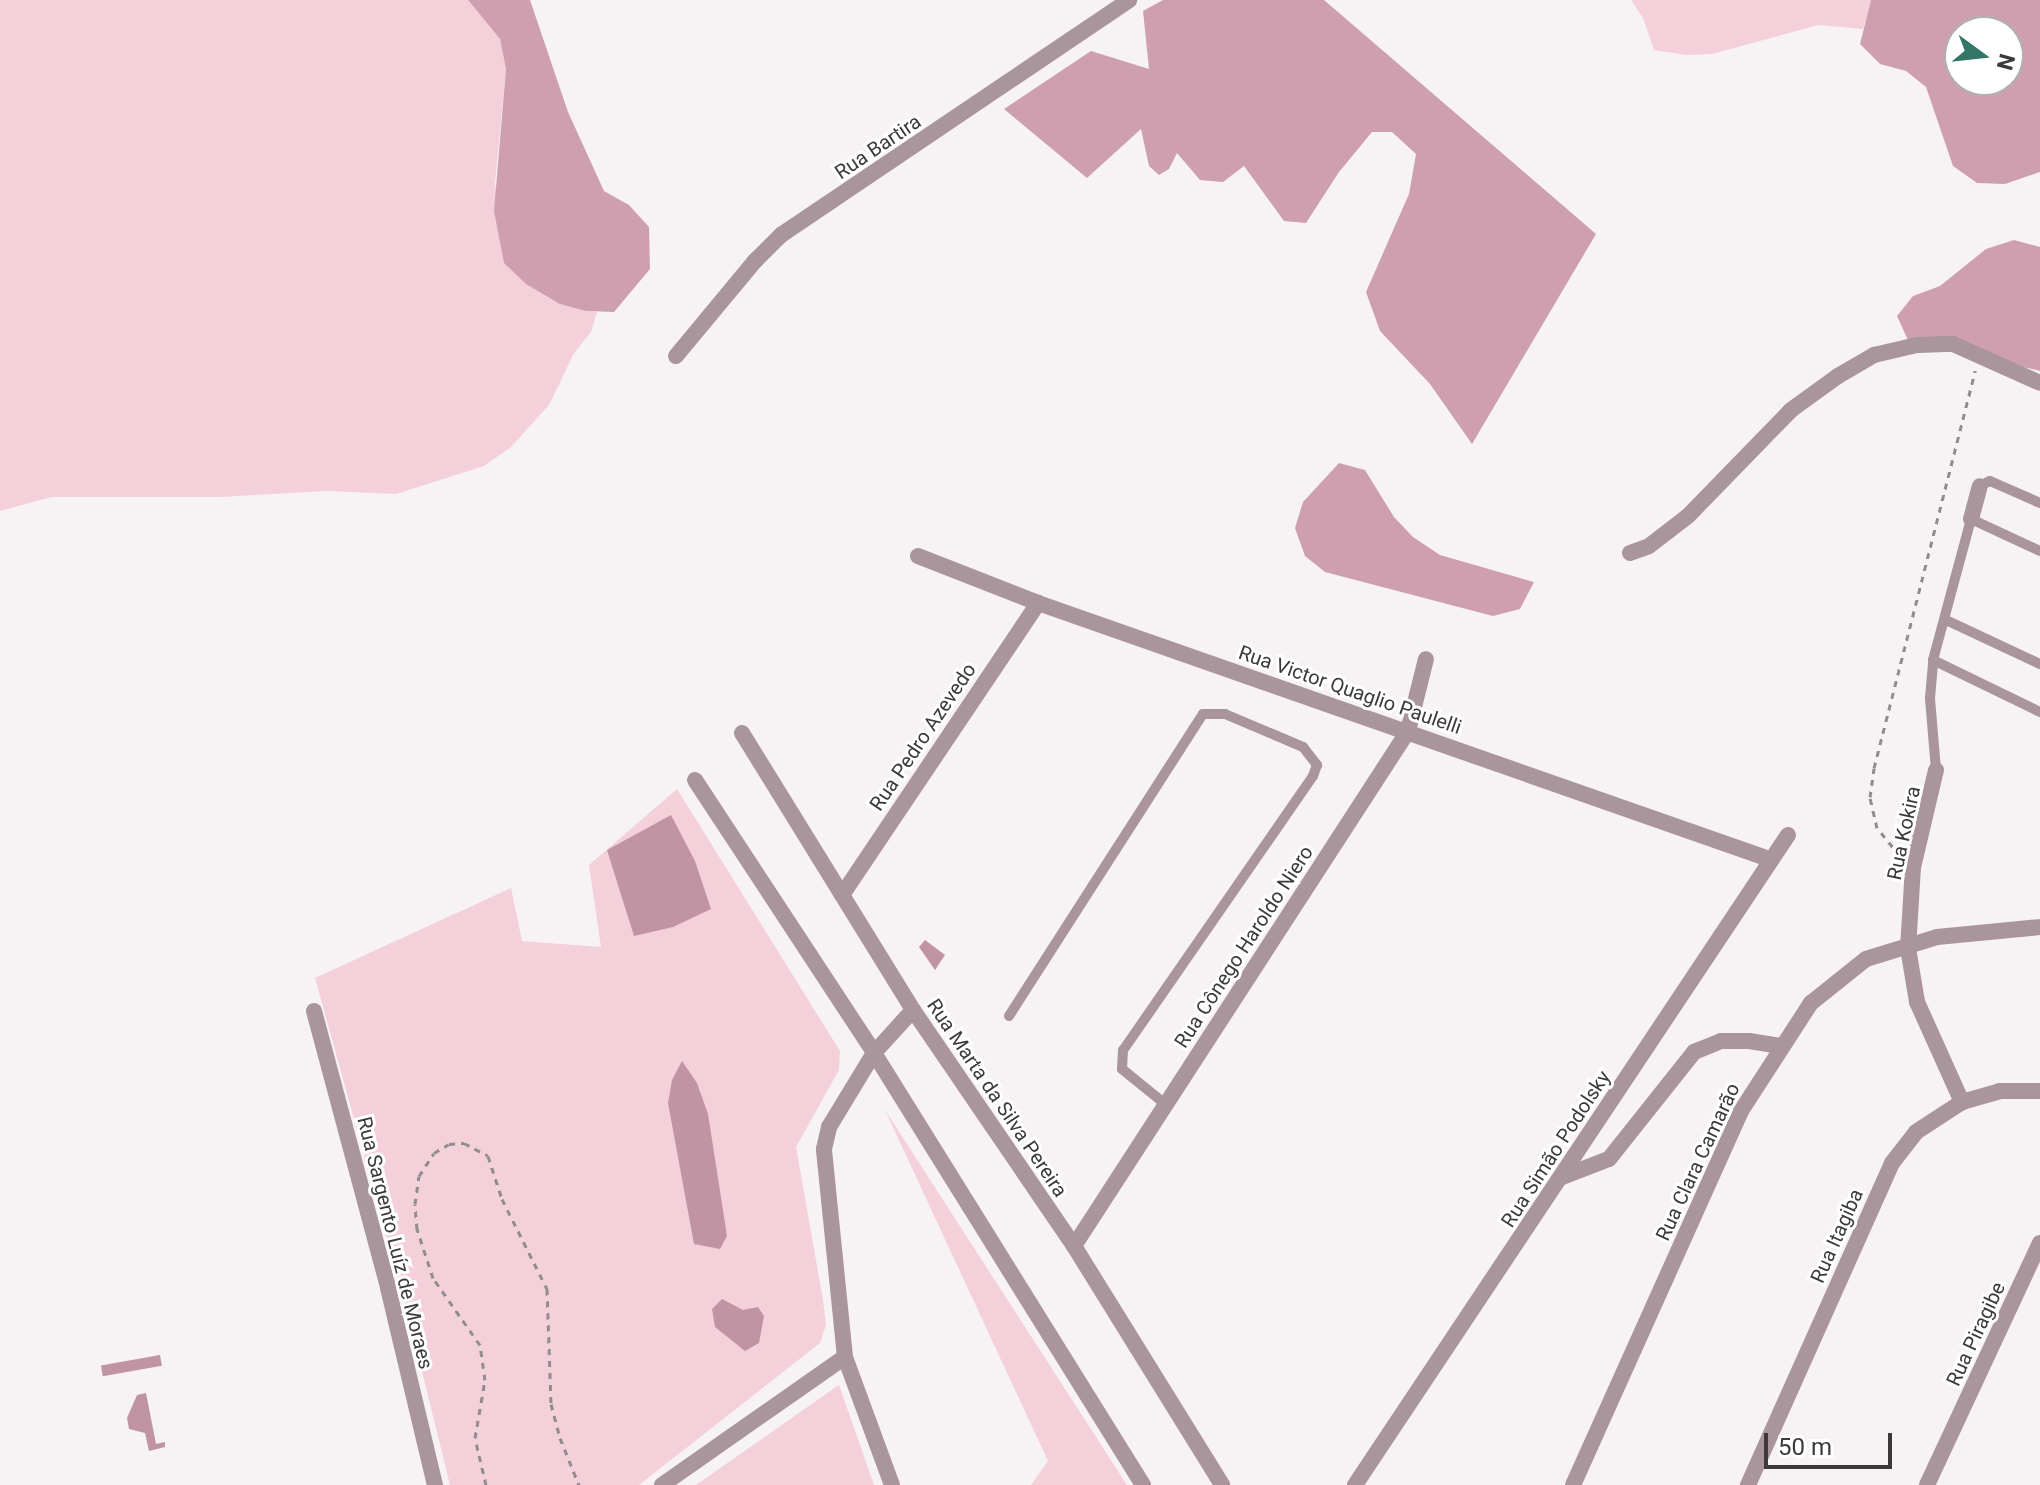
<!DOCTYPE html>
<html>
<head>
<meta charset="utf-8">
<style>
	body { margin:0 }
	#map { position:relative; width:2040px; height:1485px; overflow:hidden; background:#f7f2f3; font-family:Roboto,sans-serif }
	div>[style] { position:absolute }
	[style*='--x'] { left:calc(var(--x)*1px); top:calc(var(--y)*1px); width:calc(var(--w)*1px); rotate:calc(var(--a)*1deg) }
	.green>* { inset:0; background:#f4d0db }
	.forest>* { inset:0; background:#cea0af }
	.water>* { inset:0; background:#c194a3; transform-origin:0 0 }
	.path>* { height:3px; margin-top:-1.5px; transform-origin:0; background:repeating-linear-gradient(90deg,#908d8d 0 6px,transparent 0 12px) }
	.service>* { height:10px; margin:-5px; padding:0 5px; transform-origin:5px; border-radius:5px; background:#a9959b }
	.minor>* { height:16px; margin:-8px; padding:0 8px; transform-origin:8px; border-radius:8px; background:#a9959b }
	span { translate:-50% -50%; white-space:nowrap; text-align:center; line-height:1.15; -webkit-text-stroke:6px #fff; paint-order:stroke }
	.street-label { font-size:20px; color:#3b3939 }
	.north { position:absolute; left:1944px; top:16px; width:80px; height:80px; box-sizing:border-box; background:#fff; border:2px solid #b1b0b0; border-radius:50%; rotate:105deg; font-size:22px; font-weight:700; line-height:32px; text-align:center; color:#3b3939 }
	.north::after { content:''; display:block; margin:auto; width:28px; height:36px; background:#347769; clip-path:polygon(50% 0,100% 100%,50% 72%,0 100%) }
	.scale { position:absolute; left:1764px; top:1433px; width:128px; height:36px; box-sizing:border-box; border:4px solid #3b3939; border-top:0; padding-left:10px; font-size:24px; line-height:28px; white-space:nowrap; color:#3b3939; -webkit-text-stroke:6px #fff; paint-order:stroke }
</style>
</head>
<body>
<div id="map">
	<div class="green">
		<div style="clip-path:polygon(0 0,468px 0,500px 39px,506px 69px,495px 183px,504px 263px,586px 311px,597px 312px,591px 332px,574px 353px,549px 405px,511px 447px,484px 466px,396px 494px,328px 491px,220px 497px,51px 497px,0 511px)"></div>
		<div style="clip-path:polygon(1631px 0,1871px 0,1863px 29px,1818px 25px,1712px 54px,1686px 55px,1654px 50px,1643px 18px)"></div>
		<div style="clip-path:polygon(677px 789px,840px 1051px,839px 1070px,796px 1147px,823px 1300px,826px 1325px,820px 1343px,639px 1485px,450px 1485px,405px 1303px,315px 978px,511px 888px,522px 941px,601px 947px,589px 865px)"></div>
		<div style="clip-path:polygon(885px 1110px,1127px 1485px,1031px 1485px,1048px 1461px)"></div>
		<div style="clip-path:polygon(839px 1385px,874px 1485px,696px 1485px)"></div>
	</div>
	<div class="forest">
		<div style="clip-path:polygon(468px 0,530px 0,568px 112px,604px 191px,629px 205px,649px 227px,650px 269px,614px 312px,586px 311px,560px 304px,526px 284px,504px 263px,494px 211px,506px 69px,500px 39px)"></div>
		<div style="clip-path:polygon(1163px 0,1324px 0,1596px 234px,1472px 444px,1430px 384px,1380px 331px,1366px 292px,1409px 194px,1416px 154px,1392px 132px,1372px 132px,1339px 172px,1306px 223px,1284px 221px,1244px 166px,1223px 182px,1200px 180px,1177px 153px,1169px 169px,1159px 175px,1149px 166px,1141px 129px,1087px 178px,1004px 109px,1091px 51px,1149px 69px,1143px 11px)"></div>
		<div style="clip-path:polygon(evenodd,1871px 0,2040px 0,2040px 172px,2005px 184px,1977px 183px,1953px 166px,1926px 87px,1906px 71px,1880px 64px,1860px 44px,1871px 0,1960px 32px,2008px 32px,2008px 80px,1960px 80px,1960px 32px)"></div>
		<div style="clip-path:polygon(2014px 240px,2040px 247px,2040px 371px,1908px 340px,1897px 316px,1913px 296px,1940px 286px,1986px 249px)"></div>
		<div style="clip-path:polygon(1339px 463px,1365px 470px,1394px 517px,1413px 537px,1440px 555px,1534px 582px,1520px 609px,1493px 616px,1325px 572px,1305px 556px,1295px 528px,1303px 502px)"></div>
	</div>
	<div class="water">
		<div style="clip-path:polygon(671px 815px,695px 861px,711px 909px,673px 927px,634px 936px,607px 850px)"></div>
		<div style="clip-path:polygon(925px 940px,945px 955px,935px 970px,919px 947px)"></div>
		<div style="clip-path:polygon(682px 1061px,697px 1083px,708px 1114px,727px 1236px,720px 1249px,694px 1244px,668px 1103px,672px 1080px)"></div>
		<div style="clip-path:polygon(722px 1299px,743px 1310px,758px 1307px,764px 1316px,759px 1343px,745px 1351px,715px 1327px,712px 1309px)"></div>
		<div style="left:160px;top:1355px;width:11px;height:60px;rotate:80deg"></div>
		<div style="clip-path:polygon(146px 1393px,156px 1444px,165px 1442px,165px 1447px,149px 1451px,145px 1433px,129px 1429px,127px 1418px,137px 1395px)"></div>
	</div>
	<div class="path">
		<div style="--x:1900;--y:856;--w:36;--a:-129"></div>
		<div style="--x:1877;--y:828;--w:32;--a:-103"></div>
		<div style="--x:1870;--y:797;--w:29;--a:-82"></div>
		<div style="--x:1874;--y:768;--w:410;--a:-75.7"></div>
		<div style="--x:486;--y:1485;--w:48;--a:-103.2"></div>
		<div style="--x:475;--y:1438;--w:59;--a:-80.2"></div>
		<div style="--x:485;--y:1380;--w:35;--a:-98"></div>
		<div style="--x:480;--y:1345;--w:82;--a:-125"></div>
		<div style="--x:433;--y:1278;--w:52;--a:-108.1"></div>
		<div style="--x:417;--y:1229;--w:25;--a:-95"></div>
		<div style="--x:415;--y:1204;--w:28;--a:-82"></div>
		<div style="--x:419;--y:1176;--w:27;--a:-57"></div>
		<div style="--x:434;--y:1153;--w:17;--a:-31"></div>
		<div style="--x:449;--y:1144;--w:15;--a:-4"></div>
		<div style="--x:464;--y:1143;--w:27;--a:28"></div>
		<div style="--x:488;--y:1156;--w:45;--a:72"></div>
		<div style="--x:502;--y:1199;--w:101;--a:63.4"></div>
		<div style="--x:547;--y:1289;--w:115;--a:88"></div>
		<div style="--x:551;--y:1404;--w:35;--a:75"></div>
		<div style="--x:560;--y:1438;--w:51;--a:68"></div>
	</div>
	<div class="service">
		<div style="--x:1980;--y:486;--w:11;--a:-27"></div>
		<div style="--x:1990;--y:481;--w:55;--a:23.7"></div>
		<div style="--x:1946;--y:620;--w:104;--a:25.1"></div>
		<div style="--x:1933;--y:660;--w:119;--a:25.9"></div>
		<div style="--x:1936;--y:770;--w:72;--a:-94.8"></div>
		<div style="--x:1930;--y:698;--w:38;--a:-85"></div>
		<div style="--x:1933;--y:660;--w:146;--a:-74.9"></div>
		<div style="--x:1971;--y:519;--w:76;--a:24.9"></div>
		<div style="--x:1009;--y:1016;--w:359;--a:-57.3"></div>
		<div style="--x:1203;--y:714;--w:22;--a:0"></div>
		<div style="--x:1225;--y:714;--w:85;--a:22.9"></div>
		<div style="--x:1303;--y:747;--w:23;--a:52"></div>
		<div style="--x:1317;--y:765;--w:12;--a:110"></div>
		<div style="--x:1313;--y:776;--w:333;--a:124.7"></div>
		<div style="--x:1123;--y:1050;--w:19;--a:93"></div>
		<div style="--x:1122;--y:1069;--w:55;--a:39.1"></div>
	</div>
	<div class="minor">
		<div style="--x:676;--y:356;--w:124;--a:-50.3"></div>
		<div style="--x:755;--y:261;--w:37;--a:-45"></div>
		<div style="--x:781;--y:235;--w:420;--a:-34"></div>
		<div style="--x:1971;--y:519;--w:34;--a:-75"></div>
		<div style="--x:1630;--y:553;--w:20;--a:-20"></div>
		<div style="--x:1649;--y:546;--w:49;--a:-37.6"></div>
		<div style="--x:1688;--y:516;--w:148;--a:-45.8"></div>
		<div style="--x:1791;--y:410;--w:58;--a:-35.9"></div>
		<div style="--x:1838;--y:376;--w:42;--a:-30.3"></div>
		<div style="--x:1874;--y:355;--w:44;--a:-13.1"></div>
		<div style="--x:1917;--y:345;--w:36;--a:-2"></div>
		<div style="--x:1953;--y:344;--w:95;--a:24.1"></div>
		<div style="--x:918;--y:556;--w:129;--a:21.4"></div>
		<div style="--x:1038;--y:603;--w:775;--a:19.3"></div>
		<div style="--x:742;--y:733;--w:326;--a:58.3"></div>
		<div style="--x:913;--y:1010;--w:286;--a:55.7"></div>
		<div style="--x:1074;--y:1246;--w:281;--a:58.2"></div>
		<div style="--x:1936;--y:770;--w:100;--a:103.3"></div>
		<div style="--x:1913;--y:867;--w:81;--a:93.5"></div>
		<div style="--x:1908;--y:948;--w:55;--a:80.5"></div>
		<div style="--x:1917;--y:1002;--w:110;--a:65.8"></div>
		<div style="--x:695;--y:780;--w:326;--a:56.7"></div>
		<div style="--x:874;--y:1053;--w:509;--a:58.09"></div>
		<div style="--x:842;--y:895;--w:352;--a:-56.1"></div>
		<div style="--x:314;--y:1011;--w:287;--a:75"></div>
		<div style="--x:388;--y:1288;--w:203;--a:76.6"></div>
		<div style="--x:1562;--y:1177;--w:50;--a:-21"></div>
		<div style="--x:1609;--y:1159;--w:137;--a:-51.5"></div>
		<div style="--x:1694;--y:1052;--w:29;--a:-22"></div>
		<div style="--x:1721;--y:1041;--w:28;--a:0"></div>
		<div style="--x:1749;--y:1041;--w:31;--a:9"></div>
		<div style="--x:1074;--y:1246;--w:614;--a:-57.03"></div>
		<div style="--x:1408;--y:731;--w:74;--a:-76"></div>
		<div style="--x:662;--y:1485;--w:223;--a:-35"></div>
		<div style="--x:892;--y:1485;--w:136;--a:-110.2"></div>
		<div style="--x:845;--y:1357;--w:209;--a:-95.8"></div>
		<div style="--x:824;--y:1149;--w:23;--a:-77"></div>
		<div style="--x:829;--y:1127;--w:87;--a:-58.7"></div>
		<div style="--x:874;--y:1053;--w:58;--a:-47.8"></div>
		<div style="--x:1355;--y:1485;--w:781;--a:-56.33"></div>
		<div style="--x:1573;--y:1485;--w:410;--a:-65.8"></div>
		<div style="--x:1741;--y:1111;--w:129;--a:-57.1"></div>
		<div style="--x:1811;--y:1003;--w:70;--a:-38.7"></div>
		<div style="--x:1866;--y:959;--w:74;--a:-17.2"></div>
		<div style="--x:1937;--y:937;--w:103;--a:-5.5"></div>
		<div style="--x:1748;--y:1485;--w:353;--a:-65.9"></div>
		<div style="--x:1892;--y:1163;--w:39;--a:-52"></div>
		<div style="--x:1916;--y:1132;--w:55;--a:-33.1"></div>
		<div style="--x:1962;--y:1102;--w:40;--a:-16"></div>
		<div style="--x:2000;--y:1091;--w:40;--a:0"></div>
		<div style="--x:1927;--y:1485;--w:267;--a:-65"></div>
	</div>
	<div class="street-label">
		<span style="left:878px;top:147px;rotate:-34deg">Rua Bartira</span>
		<span style="left:1350px;top:690px;rotate:19deg">Rua Victor Quaglio Paulelli</span>
		<span style="left:923px;top:737px;rotate:-56deg">Rua Pedro Azevedo</span>
		<span style="left:1904px;top:833px;rotate:-78deg">Rua Kokira</span>
		<span style="left:1244px;top:947px;rotate:-57deg">Rua Cônego Haroldo Niero</span>
		<span style="left:997px;top:1098px;rotate:56deg">Rua Marta da Silva Pereira</span>
		<span style="left:1556px;top:1149px;rotate:-57deg">Rua Simão Podolsky</span>
		<span style="left:1698px;top:1162px;rotate:-65deg">Rua Clara Camarão</span>
		<span style="left:1837px;top:1236px;rotate:-66deg">Rua Itagiba</span>
		<span style="left:395px;top:1243px;rotate:76deg">Rua Sargento Luíz de Moraes</span>
		<span style="left:1976px;top:1334px;rotate:-65deg">Rua Piragibe</span>
	</div>
	<div class="north">N</div>
	<div class="scale">50 m</div>
</div>
</body>
</html>
